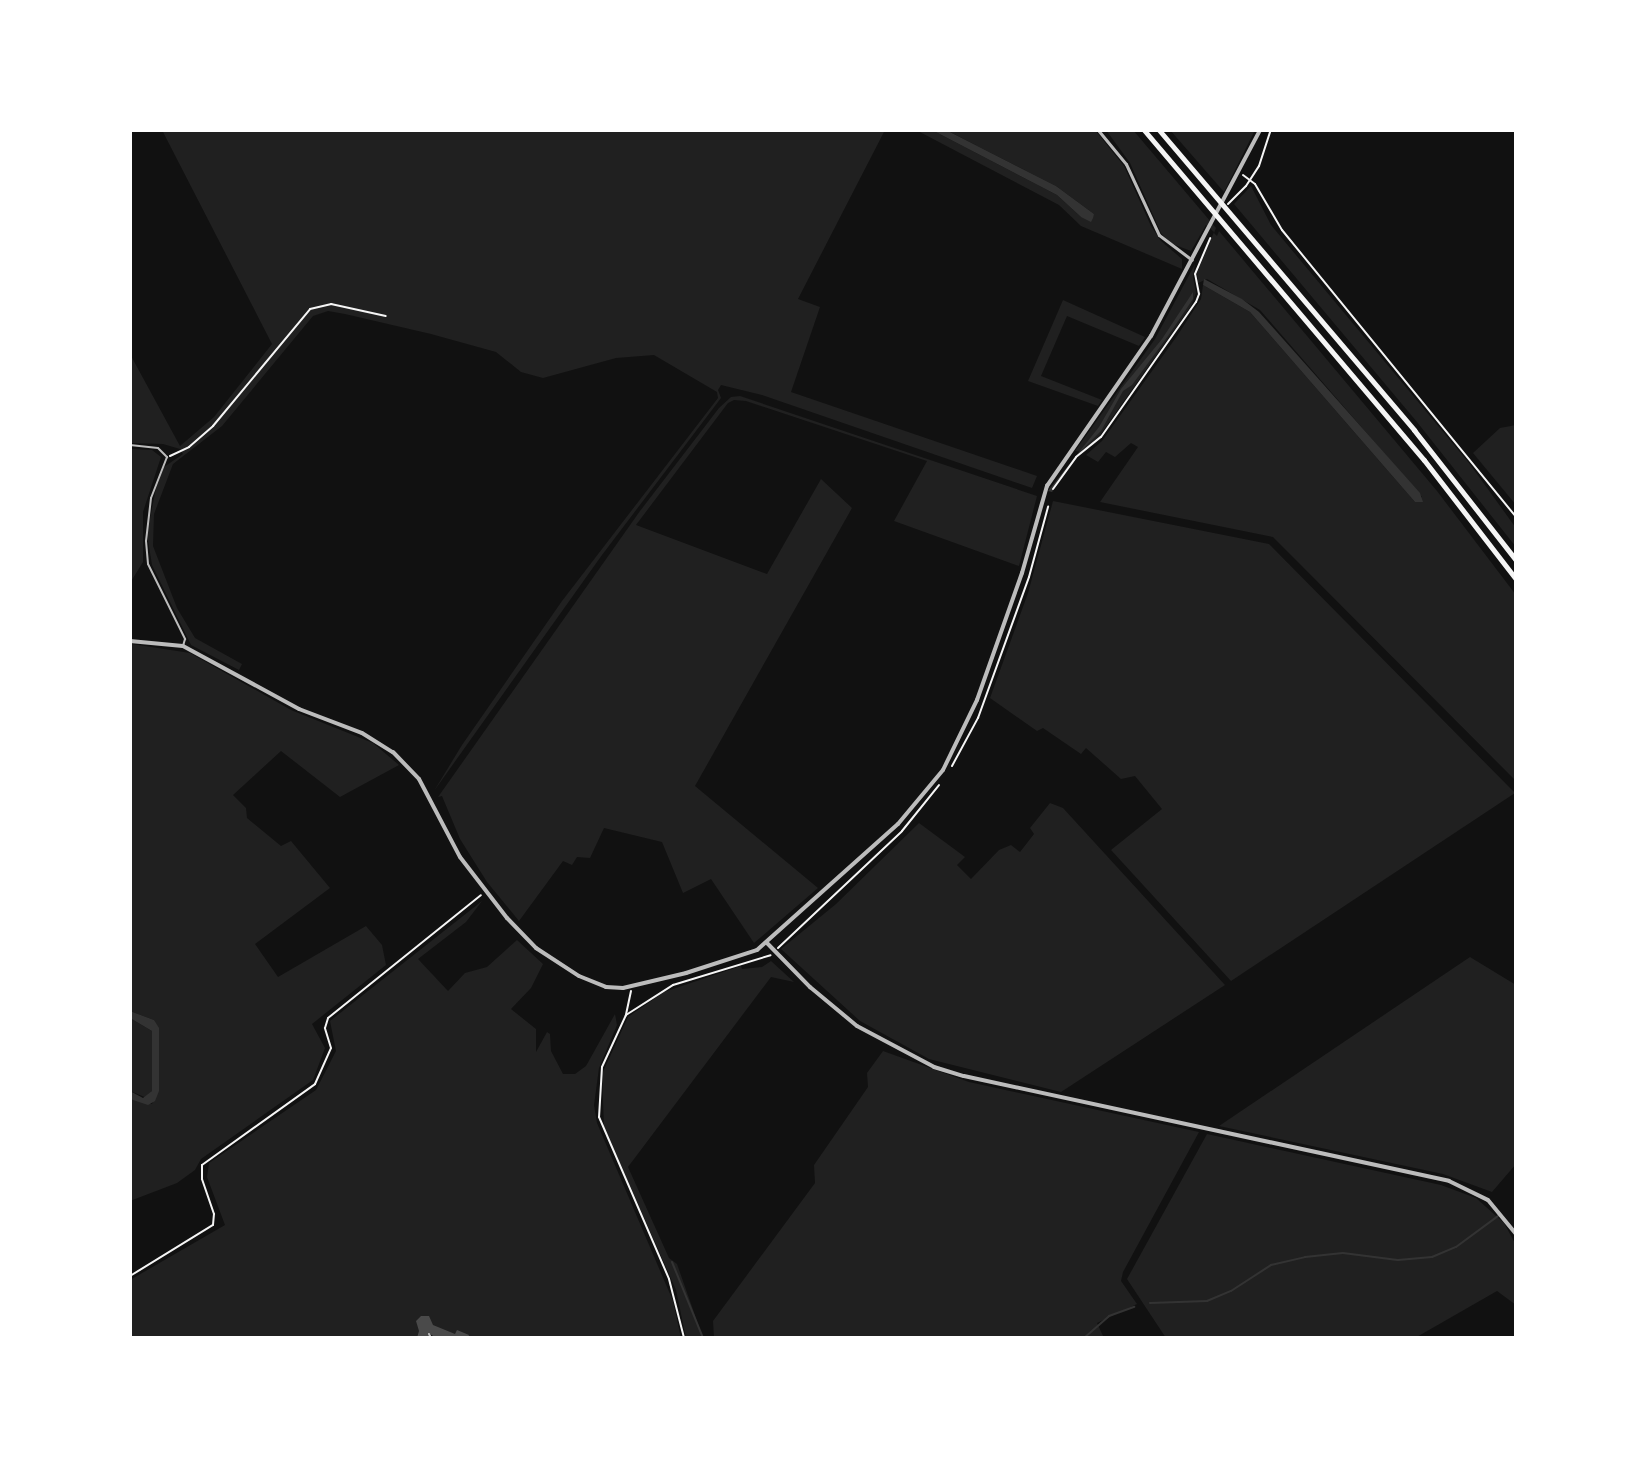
<!DOCTYPE html>
<html>
<head>
<meta charset="utf-8">
<style>
	body { margin:0 }
	#map { position:relative; width:1646px; height:1468px; overflow:hidden; background:#111; font-family:Karla,sans-serif }
	div>[style] { position:absolute }
	[style*='--x'] { left:calc(var(--x)*1px); top:calc(var(--y)*1px); width:calc(var(--w)*1px); rotate:calc(var(--a)*1deg) }
	.green>* { inset:0; background:#202020 }
	.water>* { inset:0; background:#333 }
	.stream>* { height:2px; margin:-1px; padding:0 1px; transform-origin:1px; border-radius:1px; background:#333 }
	.building>* { inset:0; background:#4a4a4a }
	.path>* { height:2px; margin:-1px; padding:0 1px; transform-origin:1px; border-radius:1px; background:#f5f5f5 }
	.service>* { height:2px; margin:-1px; padding:0 1px; transform-origin:1px; border-radius:1px; background:#bcbcbc }
	.pedestrian>* { height:2px; margin:-1px; padding:0 1px; transform-origin:1px; border-radius:1px; background:#bcbcbc }
	.minor>* { height:3px; margin:-1.5px; padding:0 1.5px; transform-origin:1.5px; border-radius:1.5px; background:#bcbcbc }
	.tertiary>* { height:4px; margin:-2px; padding:0 2px; transform-origin:2px; border-radius:2px; background:#bcbcbc }
	.trunk>* { height:5px; margin:-2.5px; padding:0 2.5px; transform-origin:2.5px; border-radius:2.5px; background:#f5f5f5 }
	span { translate:-50% -50%; white-space:nowrap; text-align:center; line-height:1.15; -webkit-text-stroke:8px #fff; paint-order:stroke }
	.frame { position:absolute; inset:0; border:132px solid #fff; pointer-events:none }
</style>
</head>
<body>
<div id="map">
	<div class="green">
		<div style="clip-path:polygon(162px 130px,885px 130px,798px 299px,820px 307px,791px 392px,1037px 476px,1032px 488px,762px 395px,721px 385px,718px 390px,721px 398px,602px 555px,434px 791px,462px 745px,562px 601px,718px 398px,717px 392px,654px 355px,616px 358px,543px 378px,521px 372px,496px 352px,431px 334px,345px 314px,328px 311px,313px 316px,222px 426px,173px 464px,154px 514px,153px 546px,177px 608px,195px 638px,242px 664px,239px 670px,191px 645px,152px 565px,147px 534px,156px 488px,164px 467px,183px 454px,180px 449px,163px 444px,130px 443px,130px 354px,180px 446px,214px 417px,272px 344px)"></div>
		<div style="clip-path:polygon(916px 130px,932px 130px,1057px 195px,1081px 217px,1094px 214px,1056px 186px,946px 130px,1095px 130px,1124px 166px,1151px 226px,1161px 241px,1182px 259px,1182px 269px,1081px 226px,1059px 205px)"></div>
		<div style="clip-path:polygon(1106px 130px,1133px 130px,1216px 228px,1214px 233px,1217px 236px,1219px 231px,1437px 491px,1516px 595px,1516px 781px,1273px 537px,1100px 502px,1138px 447px,1131px 443px,1115px 457px,1106px 452px,1098px 462px,1086px 455px,1102px 441px,1177px 336px,1201px 299px,1203px 285px,1250px 312px,1415px 502px,1422px 497px,1260px 310px,1207px 279px,1198px 283px,1197px 273px,1214px 232px,1206px 225px,1191px 251px,1170px 243px,1161px 233px,1130px 163px)"></div>
		<div style="clip-path:polygon(1170px 130px,1255px 130px,1224px 192px)"></div>
		<div style="clip-path:polygon(1251px 186px,1271px 225px,1469px 463px,1516px 528px,1516px 547px,1417px 422px,1234px 204px)"></div>
		<div style="clip-path:polygon(1195px 264px,1193px 277px,1196px 293px,1191px 306px,1100px 435px,1083px 452px,1075px 451px,1155px 339px)"></div>
		<div style="clip-path:polygon(1063px 300px,1145px 337px,1139px 346px,1067px 316px,1041px 376px,1102px 400px,1098px 406px,1028px 381px)"></div>
		<div style="clip-path:polygon(740px 396px,1037px 496px,1019px 566px,894px 521px,927px 461px,746px 401px,734px 400px,728px 403px,636px 525px,767px 574px,821px 479px,852px 508px,695px 786px,818px 888px,754px 943px,711px 879px,683px 893px,662px 842px,604px 828px,590px 858px,577px 857px,572px 865px,563px 861px,519px 921px,487px 882px,460px 839px,442px 796px,438px 797px,640px 511px,719px 408px,731px 397px)"></div>
		<div style="clip-path:polygon(1516px 425px,1516px 505px,1473px 453px,1500px 428px)"></div>
		<div style="clip-path:polygon(130px 449px,152px 450px,161px 457px,143px 512px,143px 562px,130px 583px)"></div>
		<div style="clip-path:polygon(1053px 501px,1269px 544px,1515px 793px,1231px 981px,1111px 850px,1162px 809px,1135px 776px,1121px 779px,1086px 748px,1081px 754px,1043px 728px,1037px 731px,990px 698px,1028px 593px)"></div>
		<div style="clip-path:polygon(132px 644px,190px 653px,291px 710px,373px 743px,399px 765px,340px 797px,281px 751px,233px 795px,246px 808px,247px 818px,281px 846px,291px 841px,330px 888px,255px 944px,278px 977px,366px 926px,382px 945px,386px 965px,312px 1024px,325px 1048px,313px 1080px,201px 1159px,195px 1170px,177px 1183px,130px 1201px,130px 1099px,152px 1104px,159px 1083px,154px 1020px,130px 1011px)"></div>
		<div style="clip-path:polygon(1050px 803px,1063px 808px,1225px 985px,1061px 1092px,929px 1059px,860px 1021px,781px 949px,836px 904px,919px 823px,965px 857px,957px 865px,971px 879px,999px 850px,1011px 845px,1020px 852px,1034px 834px,1030px 828px)"></div>
		<div style="clip-path:polygon(482px 901px,466px 922px,418px 959px,448px 991px,465px 973px,487px 967px,517px 940px,543px 964px,531px 988px,511px 1009px,536px 1029px,536px 1052px,547px 1032px,550px 1034px,551px 1051px,563px 1074px,575px 1074px,586px 1066px,615px 1014px,617px 1025px,599px 1068px,594px 1105px,597px 1123px,673px 1301px,681px 1338px,459px 1338px,425px 1325px,419px 1338px,130px 1338px,130px 1280px,225px 1225px,207px 1177px,209px 1163px,316px 1090px,336px 1051px,330px 1021px)"></div>
		<div style="clip-path:polygon(1470px 957px,1516px 985px,1516px 1164px,1492px 1192px,1443px 1174px,1219px 1126px)"></div>
		<div style="clip-path:polygon(771px 961px,794px 982px,771px 977px,628px 1167px,669px 1258px,677px 1264px,703px 1338px,686px 1338px,676px 1290px,604px 1127px,602px 1074px,628px 1017px,664px 992px,741px 966px,742px 969px,762px 967px)"></div>
		<div style="clip-path:polygon(130px 1018px,152px 1031px,152px 1091px,147px 1098px,130px 1091px)"></div>
		<div style="clip-path:polygon(883px 1051px,969px 1082px,1199px 1132px,1123px 1272px,1121px 1281px,1137px 1304px,1097px 1323px,1104px 1338px,714px 1338px,713px 1321px,815px 1183px,814px 1165px,868px 1087px,867px 1073px)"></div>
		<div style="clip-path:polygon(1207px 1134px,1441px 1185px,1476px 1198px,1504px 1223px,1516px 1245px,1516px 1305px,1497px 1291px,1415px 1338px,1166px 1338px,1127px 1279px)"></div>
	</div>
	<div class="water">
		<div style="clip-path:polygon(932px 130px,946px 130px,1056px 186px,1094px 214px,1093px 218px,1091px 222px,1081px 217px,1057px 195px)"></div>
		<div style="clip-path:polygon(1204px 279px,1242px 299px,1259px 312px,1420px 493px,1423px 502px,1415px 502px,1250px 312px,1203px 285px)"></div>
		<div style="clip-path:polygon(1193px 292px,1193px 299px,1168px 336px,1132px 385px,1123px 391px,1101px 431px,1082px 450px,1052px 492px,1048px 491px,1099px 427px,1121px 389px,1162px 339px)"></div>
		<div style="clip-path:polygon(130px 1011px,154px 1020px,159px 1028px,159px 1091px,155px 1101px,148px 1105px,130px 1099px,130px 1091px,143px 1098px,152px 1091px,152px 1031px,130px 1018px)"></div>
	</div>
	<div class="stream">
		<div style="--x:672;--y:1262;--w:82;--a:67.8"></div>
		<div style="--x:1150;--y:1303;--w:57;--a:-2"></div>
		<div style="--x:1207;--y:1301;--w:26;--a:-23"></div>
		<div style="--x:1231;--y:1291;--w:48;--a:-33"></div>
		<div style="--x:1271;--y:1265;--w:35;--a:-13"></div>
		<div style="--x:1305;--y:1257;--w:38;--a:-6"></div>
		<div style="--x:1343;--y:1253;--w:55;--a:7.3"></div>
		<div style="--x:1398;--y:1260;--w:34;--a:-5"></div>
		<div style="--x:1432;--y:1257;--w:26;--a:-23"></div>
		<div style="--x:1456;--y:1247;--w:52;--a:-36.4"></div>
		<div style="--x:1084;--y:1338;--w:33;--a:-41"></div>
		<div style="--x:1109;--y:1316;--w:27;--a:-20"></div>
	</div>
	<div class="building">
		<div style="clip-path:polygon(421px 1316px,429px 1316px,433px 1325px,455px 1334px,457px 1330px,469px 1335px,468px 1338px,436px 1338px,430px 1334px,427px 1338px,417px 1338px,419px 1331px,416px 1321px)"></div>
	</div>
	<div class="path">
		<div style="--x:1243;--y:175;--w:15;--a:37"></div>
		<div style="--x:1255;--y:184;--w:53;--a:59.6"></div>
		<div style="--x:1282;--y:230;--w:370;--a:50.8"></div>
		<div style="--x:1228;--y:204;--w:25;--a:-45"></div>
		<div style="--x:1246;--y:186;--w:24;--a:-57"></div>
		<div style="--x:1259;--y:166;--w:38;--a:-72"></div>
		<div style="--x:170;--y:456;--w:21;--a:-25"></div>
		<div style="--x:189;--y:447;--w:32;--a:-41"></div>
		<div style="--x:213;--y:426;--w:152;--a:-50.3"></div>
		<div style="--x:310;--y:309;--w:22;--a:-13"></div>
		<div style="--x:331;--y:304;--w:56;--a:12.3"></div>
		<div style="--x:1053;--y:489;--w:39;--a:-54"></div>
		<div style="--x:1076;--y:457;--w:32;--a:-39"></div>
		<div style="--x:1101;--y:437;--w:165;--a:-54.9"></div>
		<div style="--x:1196;--y:302;--w:9;--a:-69"></div>
		<div style="--x:1199;--y:294;--w:20;--a:-101"></div>
		<div style="--x:1195;--y:274;--w:39;--a:-67"></div>
		<div style="--x:952;--y:766;--w:55;--a:-61.6"></div>
		<div style="--x:978;--y:718;--w:150;--a:-70.1"></div>
		<div style="--x:1029;--y:577;--w:73;--a:-74.8"></div>
		<div style="--x:778;--y:948;--w:170;--a:-43.3"></div>
		<div style="--x:902;--y:831;--w:59;--a:-51.2"></div>
		<div style="--x:631;--y:991;--w:25;--a:102"></div>
		<div style="--x:626;--y:1015;--w:57;--a:114.8"></div>
		<div style="--x:602;--y:1067;--w:50;--a:93.4"></div>
		<div style="--x:599;--y:1117;--w:176;--a:66.6"></div>
		<div style="--x:669;--y:1279;--w:61;--a:75.7"></div>
		<div style="--x:626;--y:1015;--w:56;--a:-32.6"></div>
		<div style="--x:673;--y:985;--w:102;--a:-17"></div>
		<div style="--x:130;--y:1276;--w:97;--a:-31.6"></div>
		<div style="--x:213;--y:1225;--w:11;--a:-85"></div>
		<div style="--x:214;--y:1214;--w:37;--a:-109"></div>
		<div style="--x:202;--y:1179;--w:14;--a:-90"></div>
		<div style="--x:202;--y:1165;--w:139;--a:-35.6"></div>
		<div style="--x:315;--y:1084;--w:39;--a:-66"></div>
		<div style="--x:331;--y:1048;--w:21;--a:-107"></div>
		<div style="--x:325;--y:1028;--w:10;--a:-73"></div>
		<div style="--x:328;--y:1018;--w:196;--a:-38.8"></div>
	</div>
	<div class="service">
		<div style="--x:130;--y:445;--w:28;--a:6"></div>
		<div style="--x:158;--y:448;--w:13;--a:45"></div>
		<div style="--x:167;--y:457;--w:44;--a:111.3"></div>
		<div style="--x:151;--y:498;--w:43;--a:96.6"></div>
		<div style="--x:146;--y:541;--w:23;--a:85"></div>
		<div style="--x:148;--y:564;--w:84;--a:63.7"></div>
		<div style="--x:185;--y:639;--w:7;--a:106"></div>
	</div>
	<div class="pedestrian">
		<div style="--x:429;--y:1334;--w:4;--a:63"></div>
	</div>
	<div class="minor">
		<div style="--x:1098;--y:130;--w:44;--a:50.5"></div>
		<div style="--x:1126;--y:164;--w:78;--a:65.1"></div>
		<div style="--x:1159;--y:235;--w:41;--a:37.1"></div>
	</div>
	<div class="tertiary">
		<div style="--x:130;--y:641;--w:53;--a:5.4"></div>
		<div style="--x:183;--y:646;--w:132;--a:28.5"></div>
		<div style="--x:299;--y:709;--w:67;--a:20.9"></div>
		<div style="--x:362;--y:733;--w:36;--a:32"></div>
		<div style="--x:393;--y:752;--w:37;--a:46"></div>
		<div style="--x:419;--y:779;--w:88;--a:62.3"></div>
		<div style="--x:460;--y:857;--w:77;--a:52.4"></div>
		<div style="--x:507;--y:918;--w:42;--a:46"></div>
		<div style="--x:536;--y:948;--w:51;--a:33.1"></div>
		<div style="--x:579;--y:976;--w:29;--a:22"></div>
		<div style="--x:606;--y:987;--w:17;--a:3"></div>
		<div style="--x:623;--y:988;--w:65;--a:-13.4"></div>
		<div style="--x:686;--y:973;--w:75;--a:-17.9"></div>
		<div style="--x:757;--y:950;--w:189;--a:-41.8"></div>
		<div style="--x:898;--y:824;--w:70;--a:-50.2"></div>
		<div style="--x:943;--y:770;--w:78;--a:-64.1"></div>
		<div style="--x:977;--y:700;--w:135;--a:-70.5"></div>
		<div style="--x:1022;--y:573;--w:91;--a:-74"></div>
		<div style="--x:1047;--y:486;--w:183;--a:-55.3"></div>
		<div style="--x:1151;--y:336;--w:233;--a:-62.1"></div>
		<div style="--x:767;--y:943;--w:62;--a:45.7"></div>
		<div style="--x:810;--y:987;--w:61;--a:39.7"></div>
		<div style="--x:857;--y:1026;--w:87;--a:28"></div>
		<div style="--x:934;--y:1067;--w:31;--a:17"></div>
		<div style="--x:964;--y:1076;--w:496;--a:12.2"></div>
		<div style="--x:1449;--y:1181;--w:43;--a:26"></div>
		<div style="--x:1488;--y:1200;--w:44;--a:50.5"></div>
	</div>
	<div class="trunk">
		<div style="--x:1144;--y:130;--w:433;--a:49.7"></div>
		<div style="--x:1424;--y:460;--w:150;--a:52.3"></div>
		<div style="--x:1159;--y:130;--w:394;--a:49.6"></div>
		<div style="--x:1414;--y:430;--w:165;--a:51.9"></div>
	</div>
	<div class="frame"></div>
</div>
</body>
</html>
